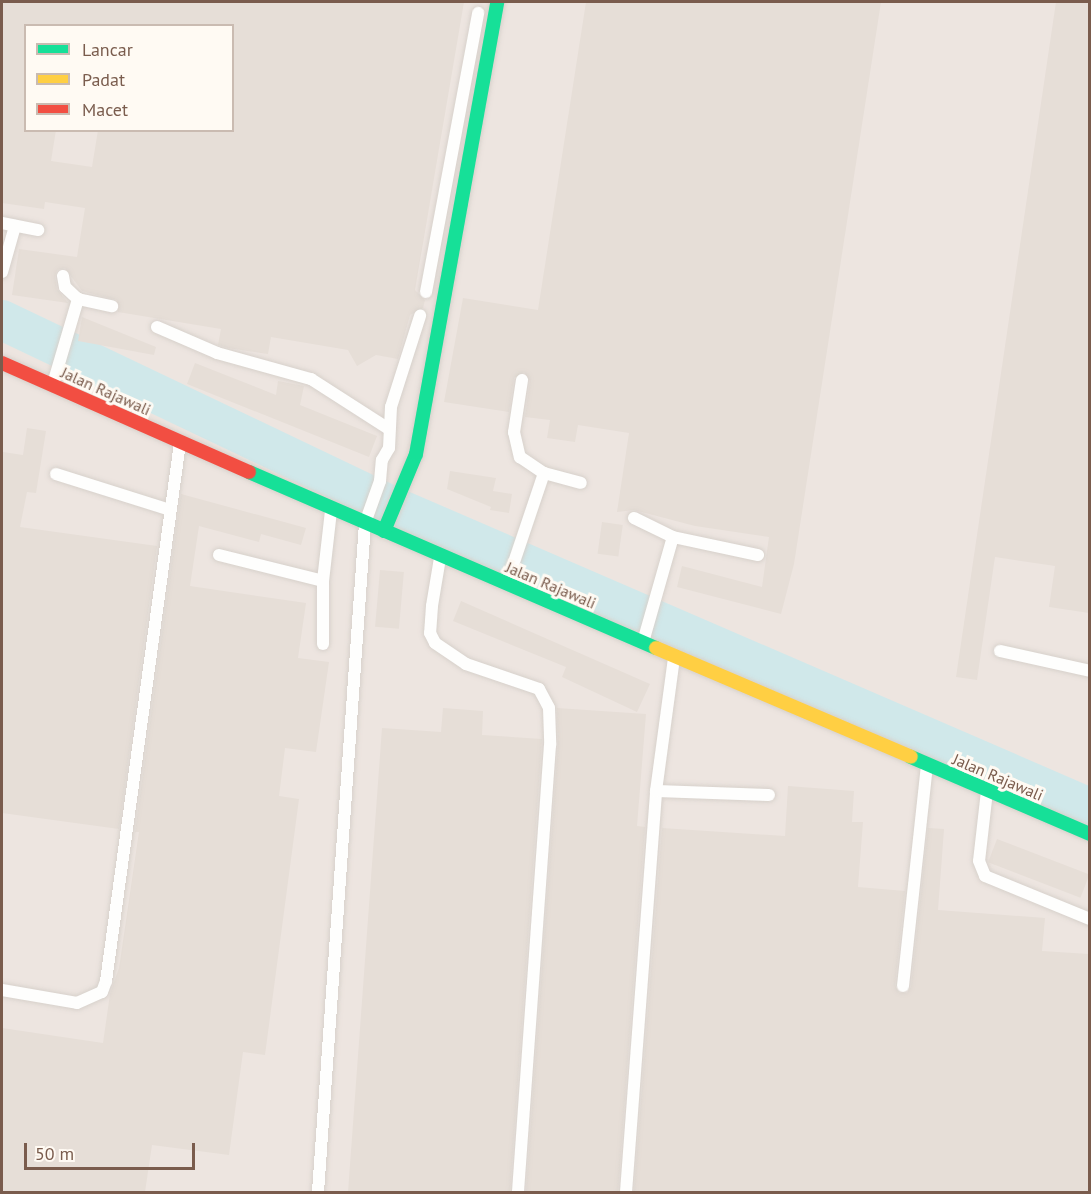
<!DOCTYPE html>
<html>
<head>
<meta charset="utf-8">
<style>
	body { margin:0 }
	#map { position:relative; width:1091px; height:1194px; overflow:hidden; background:#f9f5f0; font-family:"PT Sans",sans-serif }
	div>[style] { position:absolute }
	[style*='--x'] { left:calc(var(--x)*1px); top:calc(var(--y)*1px); width:calc(var(--w)*1px); rotate:calc(var(--a)*1deg) }
	.industrial>* { inset:0; background:#ede5e0 }
	.river>* { height:40px; margin:-20px; padding:0 20px; transform-origin:20px; border-radius:20px; background:#d0e8ea }
	.building>* { inset:0; background:#e6ded7; transform-origin:0 0 }
	.roads { filter:drop-shadow(0 0 2px #d7d1cb) drop-shadow(0 0 2px #d7d1cb) }
	.lane>* { height:12px; margin:-6px; padding:0 6px; transform-origin:6px; border-radius:6px; background:#fefefd }
	.fast>* { height:14px; margin:-7px; padding:0 7px; transform-origin:7px; border-radius:7px; background:#16e098 }
	.slow>* { height:14px; margin:-7px; padding:0 7px; transform-origin:7px; border-radius:7px; background:#ffcf43 }
	.jam>* { height:14px; margin:-7px; padding:0 7px; transform-origin:7px; border-radius:7px; background:#f24e42 }
	span { translate:-50% -50%; white-space:nowrap; text-align:center; line-height:1.15; -webkit-text-stroke:6px #fffaf3; paint-order:stroke }
	.street-label { font-size:16px; color:#7a5c4d }
	.frame { position:absolute; inset:0; border:3px solid #7a5c4d; pointer-events:none }
	.legend { position:absolute; left:24px; top:24px; width:210px; height:108px; box-sizing:border-box; background:#fffaf3; border:2px solid #cabbb1; margin:0; padding:8px 10px; list-style:none; font-size:18px; color:#7a5c4d }
	.legend li { display:flex; align-items:center; gap:12px; height:30px }
	.legend b { width:30px; border:2px solid #cabbb1 }
	.scale { position:absolute; left:24px; top:1143px; width:171px; height:27px; box-sizing:border-box; border:3px solid #7a5c4d; border-top:0; padding-left:8px; font-size:18px; line-height:21px; white-space:nowrap; color:#7a5c4d; -webkit-text-stroke:4px #fffaf3; paint-order:stroke }
</style>
</head>
<body>
<div id="map">
	<div class="industrial">
		<div style="clip-path:polygon(evenodd,2px 2px,1089px 2px,1089px 1192px,2px 1192px,2px 2px,26px 26px,232px 26px,232px 130px,26px 130px,26px 26px)"></div>
	</div>
	<div class="river">
		<div style="--x:2;--y:320;--w:432;--a:25.5"></div>
		<div style="--x:392;--y:506;--w:761;--a:23.4"></div>
	</div>
	<div class="building">
		<div style="clip-path:polygon(evenodd,2px 2px,464px 2px,415px 290px,425px 300px,423px 308px,410px 315px,398px 359px,376px 355px,357px 366px,348px 350px,271px 337px,268px 354px,228px 348px,218px 345px,221px 329px,118px 312px,117px 300px,82px 291px,65px 268px,57px 270px,55px 277px,57px 289px,68px 303px,12px 295px,19px 249px,77px 257px,85px 208px,45px 202px,44px 209px,2px 203px,2px 2px,26px 26px,232px 26px,232px 130px,98px 130px,92px 167px,51px 161px,56px 130px,26px 130px,26px 26px)"></div>
		<div style="clip-path:polygon(586px 2px,881px 2px,794px 564px,781px 614px,677px 587px,682px 566px,762px 587px,769px 537px,695px 526px,634px 510px,617px 512px,629px 433px,578px 425px,575px 442px,547px 438px,550px 420px,525px 417px,530px 381px,524px 372px,514px 378px,509px 412px,444px 402px,463px 298px,538px 310px)"></div>
		<div style="clip-path:polygon(1056px 2px,1089px 2px,1089px 613px,1049px 607px,1055px 566px,995px 557px,977px 680px,956px 677px)"></div>
		<div style="clip-path:polygon(82px 317px,156px 347px,154px 355px,78px 341px)"></div>
		<div style="clip-path:polygon(195px 363px,276px 395px,278px 381px,304px 386px,300px 405px,377px 436px,369px 457px,187px 384px)"></div>
		<div style="clip-path:polygon(27px 428px,46px 431px,36px 493px,27px 492px,20px 527px,157px 546px,119px 829px,2px 813px,2px 463px,3px 452px,23px 455px)"></div>
		<div style="clip-path:polygon(450px 471px,496px 478px,493px 491px,512px 494px,509px 513px,490px 510px,491px 507px,447px 489px)"></div>
		<div style="clip-path:polygon(181px 494px,306px 528px,301px 545px,261px 534px,259px 542px,199px 526px,190px 586px,306px 603px,298px 658px,329px 662px,316px 752px,285px 748px,279px 796px,299px 799px,265px 1055px,243px 1052px,229px 1155px,152px 1145px,145px 1192px,2px 1192px,2px 1028px,103px 1043px,110px 994px,119px 968px,139px 832px,135px 832px)"></div>
		<div style="left:602px;top:522px;width:21px;height:32px;rotate:8deg"></div>
		<div style="left:380px;top:570px;width:24px;height:57px;rotate:5deg"></div>
		<div style="clip-path:polygon(461px 601px,650px 684px,637px 712px,562px 677px,566px 667px,453px 621px)"></div>
		<div style="clip-path:polygon(443px 708px,483px 711px,482px 735px,542px 739px,510px 1192px,348px 1192px,382px 728px,441px 732px)"></div>
		<div style="clip-path:polygon(557px 708px,646px 714px,637px 826px,645px 827px,618px 1192px,526px 1192px,558px 745px)"></div>
		<div style="clip-path:polygon(788px 786px,854px 791px,852px 822px,863px 822px,858px 887px,905px 891px,895px 985px,899px 993px,907px 993px,911px 987px,928px 828px,944px 829px,938px 910px,1045px 918px,1042px 951px,1089px 954px,1089px 1192px,634px 1192px,662px 828px,785px 836px)"></div>
		<div style="left:997px;top:839px;width:99px;height:25px;rotate:21deg"></div>
	</div>
	<div class="roads">
		<div class="lane">
			<div style="--x:2;--y:223;--w:37;--a:11"></div>
			<div style="--x:2;--y:272;--w:48;--a:-74.2"></div>
			<div style="--x:63;--y:276;--w:11;--a:80"></div>
			<div style="--x:65;--y:287;--w:18;--a:43"></div>
			<div style="--x:78;--y:299;--w:35;--a:12"></div>
			<div style="--x:426;--y:292;--w:284;--a:-79.4"></div>
			<div style="--x:157;--y:327;--w:65;--a:23.4"></div>
			<div style="--x:217;--y:353;--w:98;--a:15.5"></div>
			<div style="--x:311;--y:379;--w:93;--a:32.7"></div>
			<div style="--x:522;--y:380;--w:53;--a:98.7"></div>
			<div style="--x:514;--y:432;--w:26;--a:77"></div>
			<div style="--x:520;--y:457;--w:29;--a:34"></div>
			<div style="--x:544;--y:473;--w:38;--a:15"></div>
			<div style="--x:53;--y:384;--w:89;--a:-73.6"></div>
			<div style="--x:56;--y:474;--w:120;--a:17.5"></div>
			<div style="--x:634;--y:518;--w:43;--a:26"></div>
			<div style="--x:673;--y:537;--w:87;--a:12"></div>
			<div style="--x:219;--y:555;--w:107;--a:14"></div>
			<div style="--x:440;--y:558;--w:49;--a:99.5"></div>
			<div style="--x:432;--y:606;--w:27;--a:94"></div>
			<div style="--x:430;--y:633;--w:11;--a:63"></div>
			<div style="--x:435;--y:643;--w:37;--a:34"></div>
			<div style="--x:466;--y:664;--w:77;--a:18.9"></div>
			<div style="--x:539;--y:689;--w:21;--a:62"></div>
			<div style="--x:549;--y:708;--w:37;--a:88"></div>
			<div style="--x:550;--y:745;--w:448;--a:94.1"></div>
			<div style="--x:507;--y:583;--w:116;--a:-71.4"></div>
			<div style="--x:643;--y:642;--w:109;--a:-74.1"></div>
			<div style="--x:323;--y:644;--w:63;--a:-90"></div>
			<div style="--x:323;--y:581;--w:70;--a:-83.5"></div>
			<div style="--x:1000;--y:651;--w:92;--a:12.5"></div>
			<div style="--x:656;--y:791;--w:113;--a:2"></div>
			<div style="--x:987;--y:791;--w:70;--a:96.5"></div>
			<div style="--x:979;--y:861;--w:16;--a:68"></div>
			<div style="--x:985;--y:876;--w:113;--a:22.3"></div>
			<div style="--x:903;--y:986;--w:222;--a:-83.8"></div>
			<div style="--x:2;--y:990;--w:76;--a:9.8"></div>
			<div style="--x:77;--y:1003;--w:27;--a:-24"></div>
			<div style="--x:102;--y:992;--w:12;--a:-70"></div>
			<div style="--x:106;--y:981;--w:543;--a:-82.17"></div>
			<div style="--x:318;--y:1192;--w:671;--a:-85.98"></div>
			<div style="--x:365;--y:523;--w:45;--a:-70.3"></div>
			<div style="--x:380;--y:481;--w:21;--a:-85"></div>
			<div style="--x:382;--y:460;--w:14;--a:-60"></div>
			<div style="--x:389;--y:448;--w:41;--a:-87.2"></div>
			<div style="--x:391;--y:407;--w:96;--a:-72.3"></div>
			<div style="--x:626;--y:1192;--w:402;--a:-85.7"></div>
			<div style="--x:656;--y:791;--w:135;--a:-82.3"></div>
		</div>
		<div class="fast">
			<div style="--x:249;--y:472;--w:443;--a:23.4"></div>
			<div style="--x:384;--y:531;--w:83;--a:-67.4"></div>
			<div style="--x:416;--y:454;--w:459;--a:-79.8"></div>
			<div style="--x:911;--y:757;--w:195;--a:23.3"></div>
		</div>
		<div class="slow">
			<div style="--x:656;--y:648;--w:277;--a:23.1"></div>
		</div>
		<div class="jam">
			<div style="--x:2;--y:363;--w:270;--a:23.8"></div>
		</div>
	</div>
	<div class="street-label">
		<span style="left:106px;top:391px;rotate:24deg">Jalan Rajawali</span>
		<span style="left:551px;top:585px;rotate:23deg">Jalan Rajawali</span>
		<span style="left:998px;top:777px;rotate:23deg">Jalan Rajawali</span>
	</div>
	<div class="frame"></div>
	<ul class="legend">
	<li><b style="height:8px;background:#16e098"></b>Lancar</li>
	<li><b style="height:8px;background:#ffcf43"></b>Padat</li>
	<li><b style="height:8px;background:#f24e42"></b>Macet</li>
	</ul>
	<div class="scale">50 m</div>
</div>
</body>
</html>
